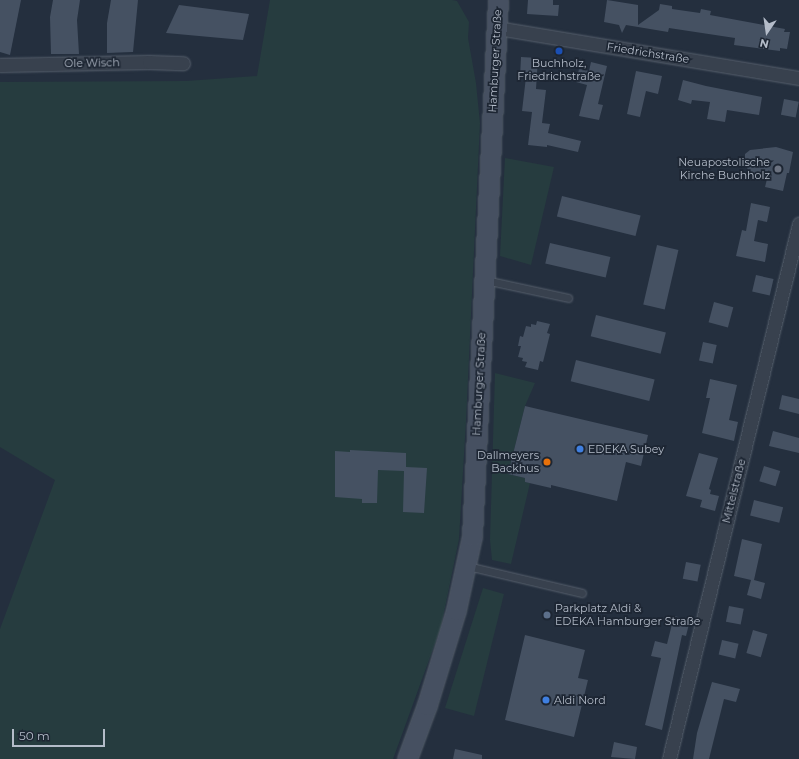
<!DOCTYPE html>
<html>
<head>
<meta charset="utf-8">
<style>
	body { margin:0 }
	#map { position:relative; width:799px; height:759px; overflow:hidden; background:#242f3e; font-family:Montserrat,sans-serif }
	div>[style] { position:absolute }
	[style*='--x'] { left:calc(var(--x)*1px); top:calc(var(--y)*1px); width:calc(var(--w)*1px); rotate:calc(var(--a)*1deg) }
	.green>* { inset:0; background:#263c3f }
	.building>* { inset:0; background:#455162; transform-origin:0 0 }
	.roads { filter:drop-shadow(0 0 1px #565f6c) drop-shadow(0 0 1px #565f6c) }
	.service>* { height:7px; margin:-3.5px; padding:0 3.5px; transform-origin:3.5px; border-radius:3.5px; background:#38414e }
	.minor>* { height:13px; margin:-6.5px; padding:0 6.5px; transform-origin:6.5px; border-radius:6.5px; background:#38414e }
	.secondary>* { height:19px; margin:-9.5px; padding:0 9.5px; transform-origin:9.5px; border-radius:9.5px; background:#465061 }
	.dots>* { width:11px; height:11px; translate:-50% -50%; box-sizing:border-box; border:2px solid #1d2633; border-radius:50% }
	span { translate:-50% -50%; white-space:nowrap; text-align:center; line-height:1.15; -webkit-text-stroke:3.5px #1d2633; paint-order:stroke }
	.street-label { font-size:11px; color:#b4bcc9 }
	.poi-label { font-size:11px; color:#b4bcc9 }
	.right { translate:-100% -50%; text-align:right }
	.left { translate:0 -50%; text-align:left }
	.north { position:absolute; left:747px; top:12px; width:40px; height:40px; -webkit-text-stroke:3px #1d2633; paint-order:stroke; rotate:193deg; font-size:11px; font-weight:700; line-height:16px; text-align:center; color:#b4bcc9 }
	.north::after { content:''; display:block; margin:auto; width:14px; height:18px; background:#b4bcc9; clip-path:polygon(50% 0,100% 100%,50% 72%,0 100%) }
	.scale { position:absolute; left:12px; top:729px; width:93px; height:18px; box-sizing:border-box; border:2px solid #b4bcc9; border-top:0; padding-left:5px; font-size:12px; line-height:14px; white-space:nowrap; color:#b4bcc9; -webkit-text-stroke:3px #1d2633; paint-order:stroke }
</style>
</head>
<body>
<div id="map">
	<div class="green">
		<div style="clip-path:polygon(270px 0,452px 0,457px 1px,469px 22px,468px 38px,476px 83px,480px 123px,466px 421px,459px 539px,441px 627px,393px 759px,0 759px,0 629px,55px 480px,0 447px,0 82px,186px 81px,257px 76px)"></div>
		<div style="clip-path:polygon(505px 158px,554px 167px,531px 265px,500px 256px)"></div>
		<div style="clip-path:polygon(495px 373px,535px 383px,525px 406px,508px 474px,525px 478px,525px 482px,530px 483px,511px 564px,492px 560px,490px 540px)"></div>
		<div style="clip-path:polygon(483px 588px,504px 594px,474px 716px,445px 708px)"></div>
	</div>
	<div class="building">
		<div style="clip-path:polygon(0 0,21px 0,10px 55px,0 52px)"></div>
		<div style="clip-path:polygon(53px 0,80px 0,77px 20px,79px 54px,51px 54px,50px 17px)"></div>
		<div style="clip-path:polygon(111px 0,138px 0,133px 52px,107px 53px,107px 23px)"></div>
		<div style="clip-path:polygon(528px 0,553px 0,553px 5px,559px 5px,558px 16px,527px 14px)"></div>
		<div style="clip-path:polygon(607px 0,638px 5px,638px 25px,659px 10px,660px 4px,672px 6px,672px 9px,700px 13px,701px 9px,711px 11px,710px 15px,785px 29px,784px 32px,790px 32px,787px 49px,780px 48px,780px 51px,734px 45px,735px 38px,669px 28px,668px 32px,626px 25px,622px 33px,619px 25px,604px 22px)"></div>
		<div style="clip-path:polygon(179px 5px,249px 14px,243px 40px,166px 33px)"></div>
		<div style="clip-path:polygon(521px 57px,538px 58px,536px 89px,546px 90px,542px 123px,550px 124px,548px 133px,581px 141px,578px 152px,547px 145px,547px 147px,528px 145px,532px 112px,522px 111px,526px 77px,520px 77px)"></div>
		<div style="clip-path:polygon(591px 62px,607px 66px,598px 104px,603px 105px,599px 120px,579px 116px,587px 85px,576px 82px,579px 69px,589px 71px)"></div>
		<div style="clip-path:polygon(636px 71px,662px 76px,658px 94px,646px 91px,640px 117px,627px 114px)"></div>
		<div style="clip-path:polygon(683px 80px,706px 86px,762px 97px,759px 115px,727px 110px,725px 122px,707px 119px,710px 102px,692px 100px,691px 104px,678px 100px)"></div>
		<div style="left:784px;top:99px;width:15px;height:16px;rotate:11deg"></div>
		<div style="clip-path:polygon(776px 147px,793px 152px,789px 173px,787px 173px,783px 191px,765px 187px,769px 171px,749px 175px,745px 159px,745px 154px,750px 150px)"></div>
		<div style="left:562px;top:196px;width:81px;height:21px;rotate:14deg"></div>
		<div style="clip-path:polygon(751px 203px,770px 207px,767px 222px,758px 220px,754px 241px,768px 244px,765px 262px,736px 256px,742px 230px,746px 231px)"></div>
		<div style="left:550px;top:243px;width:62px;height:21px;rotate:13deg"></div>
		<div style="left:657px;top:245px;width:22px;height:61px;rotate:13deg"></div>
		<div style="left:756px;top:275px;width:18px;height:17px;rotate:13deg"></div>
		<div style="left:714px;top:302px;width:20px;height:21px;rotate:15deg"></div>
		<div style="left:596px;top:315px;width:72px;height:22px;rotate:14deg"></div>
		<div style="clip-path:polygon(537px 321px,550px 324px,547px 333px,550px 334px,543px 362px,540px 361px,538px 370px,525px 367px,527px 362px,522px 361px,523px 358px,518px 357px,521px 346px,518px 346px,520px 336px,523px 337px,526px 326px,531px 327px,531px 324px,536px 325px)"></div>
		<div style="left:703px;top:342px;width:14px;height:19px;rotate:12deg"></div>
		<div style="left:576px;top:360px;width:81px;height:22px;rotate:14deg"></div>
		<div style="clip-path:polygon(710px 379px,737px 385px,729px 420px,738px 422px,734px 441px,702px 433px,710px 398px,706px 398px)"></div>
		<div style="clip-path:polygon(782px 395px,799px 399px,799px 414px,779px 409px)"></div>
		<div style="clip-path:polygon(525px 406px,648px 435px,641px 466px,626px 462px,617px 501px,551px 485px,551px 488px,525px 482px,525px 478px,508px 474px)"></div>
		<div style="clip-path:polygon(773px 431px,799px 438px,799px 453px,769px 446px)"></div>
		<div style="clip-path:polygon(350px 450px,406px 453px,406px 467px,427px 468px,424px 513px,403px 512px,404px 471px,378px 470px,377px 503px,362px 503px,362px 499px,335px 497px,335px 451px,350px 452px)"></div>
		<div style="clip-path:polygon(699px 453px,718px 458px,709px 489px,711px 490px,710px 494px,719px 496px,715px 511px,700px 507px,702px 500px,686px 496px)"></div>
		<div style="left:764px;top:466px;width:17px;height:16px;rotate:17deg"></div>
		<div style="left:754px;top:500px;width:30px;height:16px;rotate:14deg"></div>
		<div style="clip-path:polygon(742px 539px,762px 544px,754px 580px,765px 583px,761px 599px,747px 595px,751px 580px,734px 576px)"></div>
		<div style="left:686px;top:562px;width:15px;height:17px;rotate:11deg"></div>
		<div style="left:729px;top:606px;width:15px;height:16px;rotate:11deg"></div>
		<div style="clip-path:polygon(674px 616px,690px 620px,686px 636px,682px 635px,662px 730px,645px 725px,661px 658px,651px 656px,655px 641px,667px 644px)"></div>
		<div style="left:753px;top:630px;width:15px;height:24px;rotate:16deg"></div>
		<div style="clip-path:polygon(525px 635px,585px 650px,578px 678px,588px 680px,574px 737px,505px 720px)"></div>
		<div style="left:722px;top:640px;width:17px;height:15px;rotate:13deg"></div>
		<div style="clip-path:polygon(712px 682px,740px 689px,736px 702px,724px 699px,709px 759px,693px 759px,697px 733px)"></div>
		<div style="clip-path:polygon(614px 742px,637px 747px,635px 759px,611px 757px)"></div>
		<div style="clip-path:polygon(455px 749px,482px 755px,482px 759px,453px 759px)"></div>
	</div>
	<div class="roads">
		<div class="service">
			<div style="--x:485;--y:280;--w:85;--a:12.2"></div>
			<div style="--x:467;--y:566;--w:118;--a:13.2"></div>
		</div>
		<div class="minor">
			<div style="--x:497;--y:28;--w:306;--a:9.4"></div>
			<div style="--x:0;--y:65;--w:149;--a:-1.2"></div>
			<div style="--x:149;--y:62;--w:34;--a:2"></div>
			<div style="--x:669;--y:759;--w:551;--a:-76.34"></div>
		</div>
		<div class="secondary">
			<div style="--x:407;--y:759;--w:58;--a:-69.7"></div>
			<div style="--x:427;--y:705;--w:99;--a:-73"></div>
			<div style="--x:456;--y:610;--w:76;--a:-77.8"></div>
			<div style="--x:472;--y:536;--w:537;--a:-87.22"></div>
		</div>
	</div>
	<div class="dots">
		<div style="left:559px;top:51px;background:#1a4fb4"></div>
		<div style="left:778px;top:169px;background:#6b7280"></div>
		<div style="left:580px;top:449px;background:#3f7fe0"></div>
		<div style="left:547px;top:462px;background:#e8710a"></div>
		<div style="left:547px;top:615px;background:#5c6f8a"></div>
		<div style="left:546px;top:700px;background:#3f7fe0"></div>
	</div>
	<div class="street-label">
		<span style="left:648px;top:53px;rotate:9deg">Friedrichstraße</span>
		<span style="left:495px;top:61px;rotate:-87deg">Hamburger Straße</span>
		<span style="left:92px;top:63px;rotate:-1deg">Ole Wisch</span>
		<span style="left:479px;top:384px;rotate:-87deg">Hamburger Straße</span>
		<span style="left:734px;top:491px;rotate:-76deg">Mittelstraße</span>
	</div>
	<div class="poi-label">
		<span style="left:559px;top:70px">Buchholz,<br>Friedrichstraße</span>
		<span class="right" style="left:770px;top:169px">Neuapostolische<br>Kirche Buchholz</span>
		<span class="left" style="left:588px;top:449px">EDEKA Subey</span>
		<span class="right" style="left:539px;top:462px">Dallmeyers<br>Backhus</span>
		<span class="left" style="left:555px;top:615px">Parkplatz Aldi &amp;<br>EDEKA Hamburger Straße</span>
		<span class="left" style="left:554px;top:700px">Aldi Nord</span>
	</div>
	<div class="north">N</div>
	<div class="scale">50 m</div>
</div>
</body>
</html>
